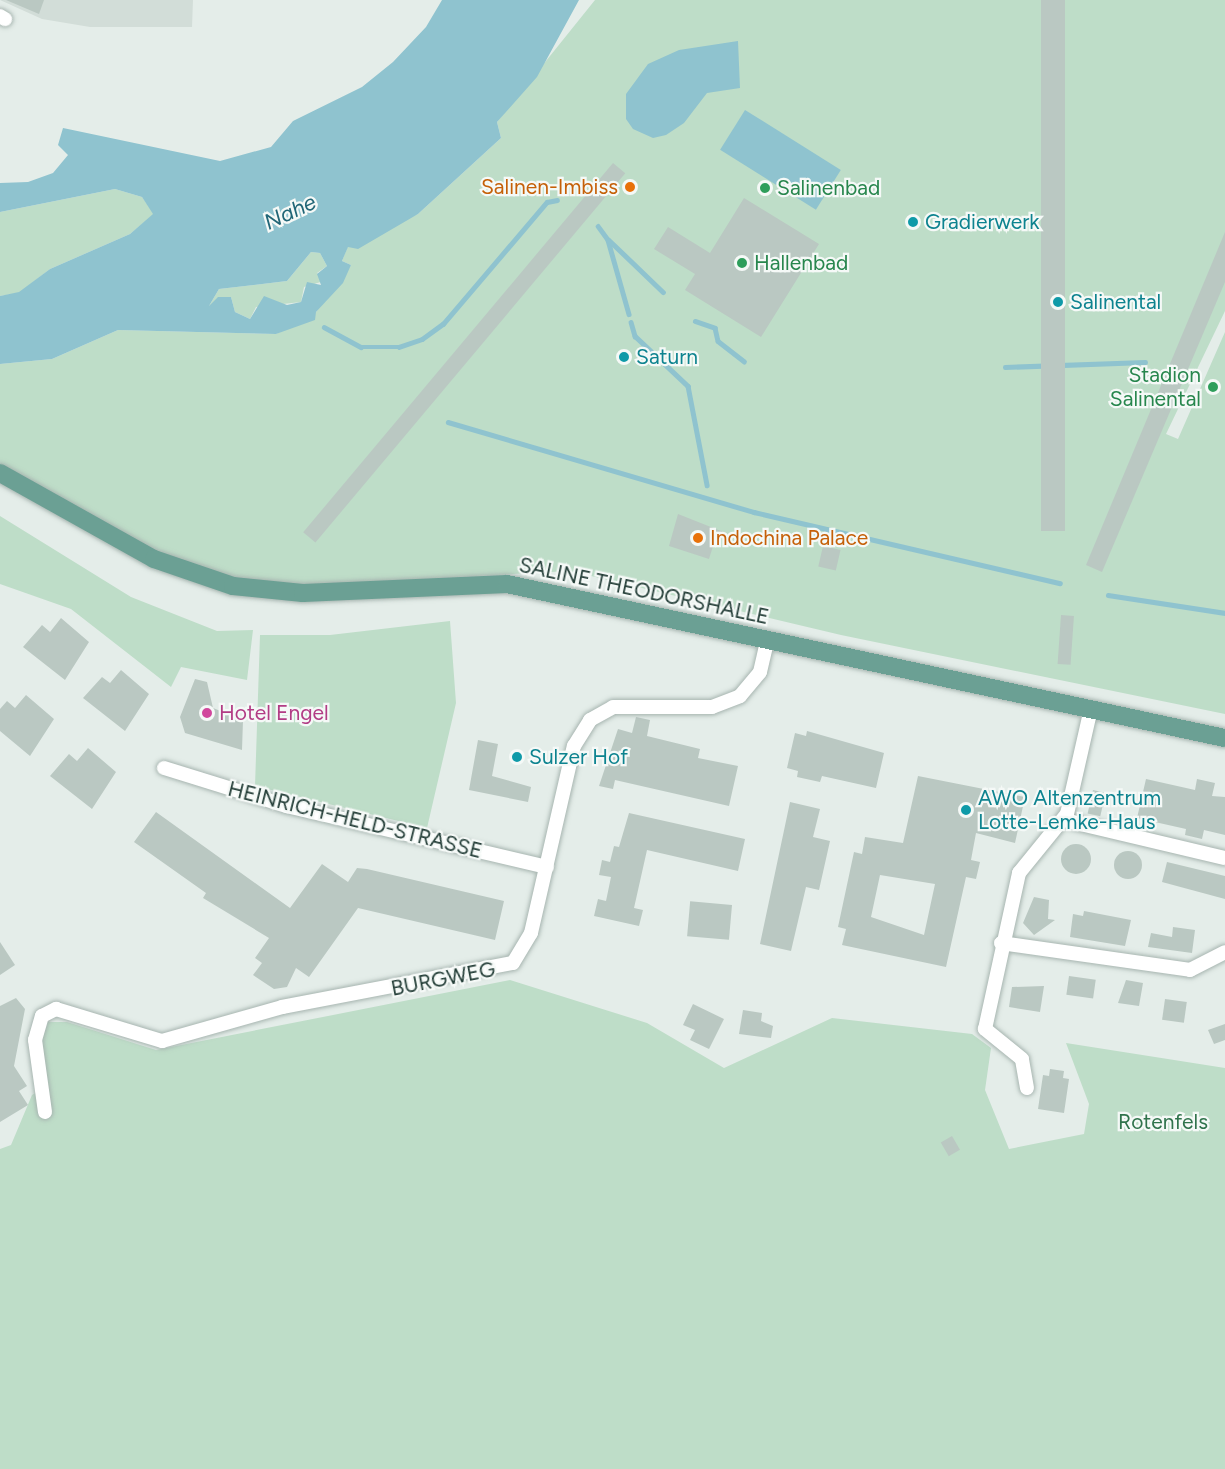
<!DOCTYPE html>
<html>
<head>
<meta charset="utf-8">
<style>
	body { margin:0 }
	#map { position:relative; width:1225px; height:1469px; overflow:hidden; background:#e4ede9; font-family:Figtree,sans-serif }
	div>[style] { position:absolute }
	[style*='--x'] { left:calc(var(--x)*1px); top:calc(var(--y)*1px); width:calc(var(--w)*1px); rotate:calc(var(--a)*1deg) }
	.built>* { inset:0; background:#d2ddd8 }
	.green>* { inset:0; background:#beddc8 }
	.water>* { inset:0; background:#8fc3cf; transform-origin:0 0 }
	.stream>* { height:4.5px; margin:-2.25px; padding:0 2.25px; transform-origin:2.25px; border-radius:2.25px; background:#8fc3cf }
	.building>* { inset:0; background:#bac8c2; transform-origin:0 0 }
	.round { border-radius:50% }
	.roads { filter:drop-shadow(0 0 2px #a7b5b0) drop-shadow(0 0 2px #a7b5b0) }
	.minor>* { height:14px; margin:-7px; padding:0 7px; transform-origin:7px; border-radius:7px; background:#fff }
	.primary>* { height:18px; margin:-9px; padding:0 9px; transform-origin:9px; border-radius:9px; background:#6ba094 }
	.dots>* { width:16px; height:16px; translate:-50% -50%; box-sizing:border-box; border:3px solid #f5f9f7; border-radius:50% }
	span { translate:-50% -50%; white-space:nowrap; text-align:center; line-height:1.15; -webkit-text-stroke:4.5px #f5f9f7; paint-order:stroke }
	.food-label { font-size:21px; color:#c56008 }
	.right { translate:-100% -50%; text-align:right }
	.left { translate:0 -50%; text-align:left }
	.leisure-label { font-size:21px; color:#27864d }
	.culture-label { font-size:21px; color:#0d838f }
	.street-label { font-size:21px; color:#243e38 }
	.hotel-label { font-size:21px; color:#b23c85 }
	.park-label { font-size:21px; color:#30734c }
	.water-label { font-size:22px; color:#216677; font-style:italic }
</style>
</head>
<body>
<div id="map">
	<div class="built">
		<div style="clip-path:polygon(0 0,193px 0,192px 27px,90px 27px,42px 19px)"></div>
	</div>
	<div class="green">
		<div style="clip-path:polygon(595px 0,1225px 0,1225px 311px,1166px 434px,1178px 439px,1225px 332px,1225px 714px,841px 635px,570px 571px,305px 585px,233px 580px,191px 569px,0 468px,0 364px,52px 359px,118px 330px,276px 334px,316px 312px,351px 265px,342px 261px,348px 246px,418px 214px,501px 138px,497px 122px)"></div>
		<div style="clip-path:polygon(115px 189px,142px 197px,154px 214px,130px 234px,50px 269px,19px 293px,0 296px,0 212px)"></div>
		<div style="clip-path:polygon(311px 252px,320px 253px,327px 266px,317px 273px,324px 281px,304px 287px,301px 302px,256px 307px,250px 319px,235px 312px,231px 297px,209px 306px,219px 289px,287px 281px)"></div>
		<div style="clip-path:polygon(0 516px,131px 597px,217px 631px,253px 630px,247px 680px,181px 667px,171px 687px,71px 609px,0 584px)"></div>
		<div style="clip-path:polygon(450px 621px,456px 703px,427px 828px,255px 786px,260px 635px,330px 635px)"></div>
		<div style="clip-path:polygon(510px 980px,647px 1023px,724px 1068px,832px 1018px,972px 1034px,991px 1048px,985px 1090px,1009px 1149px,1084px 1134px,1089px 1104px,1066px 1043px,1225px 1068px,1225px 1469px,0 1469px,0 1149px,11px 1145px,32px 1095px,47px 1086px,42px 1038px,48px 1022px,67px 1022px,156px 1050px)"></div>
	</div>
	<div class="water">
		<div style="clip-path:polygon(evenodd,442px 0,579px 0,537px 77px,497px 122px,501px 138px,418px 214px,358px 249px,348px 247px,342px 261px,351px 265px,343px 283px,316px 312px,315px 320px,276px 334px,118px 330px,52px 359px,0 364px,0 296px,19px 292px,50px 269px,130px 234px,153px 214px,142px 197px,115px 189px,0 212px,0 183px,28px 182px,53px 173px,68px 155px,58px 145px,63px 128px,220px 161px,271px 147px,293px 121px,362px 87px,393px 62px,426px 27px,442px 0,311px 252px,320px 253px,327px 266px,317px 274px,321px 285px,307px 282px,301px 302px,287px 305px,264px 296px,250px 319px,235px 312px,231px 297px,218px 297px,209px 306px,219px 289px,287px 281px,311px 252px)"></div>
		<div style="clip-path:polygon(738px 41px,740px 88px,707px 93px,684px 123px,666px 135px,653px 138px,633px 129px,626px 119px,626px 94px,648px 64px,679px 50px)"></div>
		<div style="left:745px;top:110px;width:113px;height:47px;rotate:32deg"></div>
	</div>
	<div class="stream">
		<div style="--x:598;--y:226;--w:17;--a:54"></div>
		<div style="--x:608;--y:240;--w:77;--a:74.2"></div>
		<div style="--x:609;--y:240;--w:75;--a:43.9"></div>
		<div style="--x:695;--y:321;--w:21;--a:19"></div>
		<div style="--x:715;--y:328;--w:13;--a:77"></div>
		<div style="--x:718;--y:341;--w:33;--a:38"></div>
		<div style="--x:631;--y:322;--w:15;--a:74"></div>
		<div style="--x:635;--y:336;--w:73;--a:43.3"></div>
		<div style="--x:688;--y:386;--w:101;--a:79.1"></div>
		<div style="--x:324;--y:327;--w:42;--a:28.4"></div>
		<div style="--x:361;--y:347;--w:38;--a:0"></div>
		<div style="--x:399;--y:347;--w:24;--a:-19"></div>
		<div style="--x:422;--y:339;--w:26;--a:-36"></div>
		<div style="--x:443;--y:324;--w:160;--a:-49.6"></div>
		<div style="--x:547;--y:202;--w:10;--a:-11"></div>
		<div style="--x:1005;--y:367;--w:140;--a:-2"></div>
		<div style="--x:448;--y:422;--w:319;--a:16.4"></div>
		<div style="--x:754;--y:512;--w:314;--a:13.1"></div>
		<div style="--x:1108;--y:595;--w:118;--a:8.7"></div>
	</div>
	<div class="building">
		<div style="clip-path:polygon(6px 0,44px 0,39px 14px)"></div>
		<div style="left:1041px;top:0;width:24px;height:531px"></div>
		<div style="left:613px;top:163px;width:16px;height:482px;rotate:40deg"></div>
		<div style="clip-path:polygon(744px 198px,819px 244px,761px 337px,685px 290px,695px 274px,654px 249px,668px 227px,710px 253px)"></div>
		<div style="clip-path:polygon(1225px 232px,1225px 282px,1102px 572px,1086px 565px)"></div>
		<div style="clip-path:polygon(678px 514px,726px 533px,714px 543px,709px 559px,669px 546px)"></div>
		<div style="left:823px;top:546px;width:18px;height:21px;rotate:13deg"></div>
		<div style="left:1061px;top:615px;width:13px;height:49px;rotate:4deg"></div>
		<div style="clip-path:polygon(61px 618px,89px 642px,65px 680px,23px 647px,42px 625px,50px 632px)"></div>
		<div style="clip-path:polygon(121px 670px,149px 694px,125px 731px,83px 698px,102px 677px,110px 683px)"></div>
		<div style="clip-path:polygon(195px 679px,207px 682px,213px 708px,243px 720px,242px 750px,185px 733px,180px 717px)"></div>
		<div style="clip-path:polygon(26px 695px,54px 719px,30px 756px,0 731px,0 709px,7px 701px,15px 708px)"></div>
		<div style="clip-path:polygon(636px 717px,650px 720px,647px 736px,700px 749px,698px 758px,738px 766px,729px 806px,615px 780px,613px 789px,599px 786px,618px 729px,632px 733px)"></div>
		<div style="clip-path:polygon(807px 731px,884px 753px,876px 788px,822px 776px,820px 782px,797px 777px,798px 771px,787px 768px,795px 733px,806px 736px)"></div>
		<div style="clip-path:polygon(478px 740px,498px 744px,492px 776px,531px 787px,528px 802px,469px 790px)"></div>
		<div style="clip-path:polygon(88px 748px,116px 772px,92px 809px,50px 776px,69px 754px,77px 761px)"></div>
		<div style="clip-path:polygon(evenodd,918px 776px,1025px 797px,1015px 843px,976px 833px,971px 860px,980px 862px,976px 879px,966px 877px,946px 967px,842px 945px,846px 929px,838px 927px,854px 852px,862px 854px,865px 837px,903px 843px,918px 776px,880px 875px,935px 884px,924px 935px,871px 917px,880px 875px)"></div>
		<div style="clip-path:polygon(1146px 779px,1195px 790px,1197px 779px,1215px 783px,1212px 796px,1225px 797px,1225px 835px,1204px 830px,1202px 839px,1185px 835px,1186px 829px,1137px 818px)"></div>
		<div style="left:1093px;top:790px;width:13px;height:24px;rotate:13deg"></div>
		<div style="clip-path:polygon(790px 802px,820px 809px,813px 837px,830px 841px,819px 890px,806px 887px,791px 951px,760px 944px)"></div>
		<div style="clip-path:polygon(156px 812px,290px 908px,322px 864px,348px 882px,357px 868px,367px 869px,504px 901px,495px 940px,358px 908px,309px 977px,296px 968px,287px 987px,274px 989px,253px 975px,262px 963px,255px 958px,269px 938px,203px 898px,206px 893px,134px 842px)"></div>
		<div style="clip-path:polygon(629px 813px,745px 839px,738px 871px,647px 850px,634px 908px,643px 910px,639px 926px,594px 916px,598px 899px,606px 901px,611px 877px,599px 875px,602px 860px,610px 862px,614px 846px,619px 847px)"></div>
		<div class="round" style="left:1061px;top:844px;width:30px;height:30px"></div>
		<div class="round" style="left:1114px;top:851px;width:28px;height:28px"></div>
		<div style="clip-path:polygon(1167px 862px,1225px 876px,1225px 899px,1162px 882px)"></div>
		<div style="clip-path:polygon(1034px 897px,1049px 900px,1048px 919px,1055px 920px,1034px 935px,1023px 923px)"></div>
		<div style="left:732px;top:905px;width:35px;height:42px;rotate:95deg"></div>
		<div style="clip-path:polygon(1084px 911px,1131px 920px,1125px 946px,1070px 937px,1073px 914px,1083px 916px)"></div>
		<div style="clip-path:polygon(1173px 927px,1195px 930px,1192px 953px,1148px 947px,1151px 933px,1172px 937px)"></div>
		<div style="clip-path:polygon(0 942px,15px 965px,0 975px)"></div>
		<div style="left:1069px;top:976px;width:27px;height:19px;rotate:8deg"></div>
		<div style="clip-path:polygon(1126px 980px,1143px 983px,1139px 1006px,1118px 1003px)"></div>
		<div style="clip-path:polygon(1044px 986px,1040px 1012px,1009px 1007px,1012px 987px)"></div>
		<div style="clip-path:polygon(16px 998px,25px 1009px,14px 1066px,27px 1086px,19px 1091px,28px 1105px,0 1122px,0 1006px)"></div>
		<div style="left:1165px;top:999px;width:22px;height:21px;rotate:8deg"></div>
		<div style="clip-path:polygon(693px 1004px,724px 1019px,709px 1049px,690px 1040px,695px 1030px,683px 1025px)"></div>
		<div style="clip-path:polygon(743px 1010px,762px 1013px,761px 1021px,773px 1026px,771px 1038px,739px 1034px)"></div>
		<div style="clip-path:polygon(1225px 1024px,1225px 1040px,1214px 1044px,1208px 1030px)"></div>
		<div style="clip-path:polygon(1050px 1069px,1064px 1071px,1063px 1078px,1069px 1079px,1064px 1113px,1038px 1109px,1043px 1075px,1049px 1076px)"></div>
		<div style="left:952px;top:1136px;width:16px;height:13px;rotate:60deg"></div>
	</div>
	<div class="roads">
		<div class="minor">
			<div style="--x:0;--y:16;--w:6;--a:31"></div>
			<div style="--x:164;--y:768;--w:129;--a:17.2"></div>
			<div style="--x:287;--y:806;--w:267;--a:13.2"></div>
			<div style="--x:1064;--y:820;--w:165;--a:13.3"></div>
			<div style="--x:1001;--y:943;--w:191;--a:8.1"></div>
			<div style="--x:1190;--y:970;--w:39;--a:-27"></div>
			<div style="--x:1027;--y:1088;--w:29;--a:-100"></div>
			<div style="--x:1022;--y:1059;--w:48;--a:-141"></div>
			<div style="--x:985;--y:1029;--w:160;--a:-77.7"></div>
			<div style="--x:1019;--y:873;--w:76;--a:-50.9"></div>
			<div style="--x:1067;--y:814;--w:109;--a:-77.2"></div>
			<div style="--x:45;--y:1112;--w:73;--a:-97.9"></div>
			<div style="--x:35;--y:1040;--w:25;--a:-74"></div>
			<div style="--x:42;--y:1016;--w:16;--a:-27"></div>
			<div style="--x:56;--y:1009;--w:111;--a:16.8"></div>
			<div style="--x:162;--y:1041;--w:125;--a:-15.8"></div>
			<div style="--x:282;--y:1007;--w:235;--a:-10.8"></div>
			<div style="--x:513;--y:963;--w:35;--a:-59"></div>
			<div style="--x:531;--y:933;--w:192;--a:-77.1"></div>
			<div style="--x:574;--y:746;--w:31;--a:-58"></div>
			<div style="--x:590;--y:720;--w:26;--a:-29"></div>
			<div style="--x:613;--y:707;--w:99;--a:0"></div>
			<div style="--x:712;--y:707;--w:30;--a:-21"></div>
			<div style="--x:740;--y:696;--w:31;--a:-50"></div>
			<div style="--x:760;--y:672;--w:32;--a:-77"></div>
		</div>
		<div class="primary">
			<div style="--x:0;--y:473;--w:176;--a:29.2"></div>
			<div style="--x:154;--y:559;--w:83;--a:18.9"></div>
			<div style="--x:233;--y:586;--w:70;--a:5.7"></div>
			<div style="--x:303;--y:593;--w:204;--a:-2.5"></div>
			<div style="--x:507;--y:584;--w:734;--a:12.11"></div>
		</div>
	</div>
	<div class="dots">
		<div style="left:630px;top:187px;background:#e8710a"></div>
		<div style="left:765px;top:188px;background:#2e9e5b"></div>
		<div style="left:913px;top:222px;background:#0f9aa8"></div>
		<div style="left:742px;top:263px;background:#2e9e5b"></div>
		<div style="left:1058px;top:302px;background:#0f9aa8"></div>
		<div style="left:624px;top:357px;background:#0f9aa8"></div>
		<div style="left:1213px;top:387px;background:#2e9e5b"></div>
		<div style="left:698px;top:538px;background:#e8710a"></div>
		<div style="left:207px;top:713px;background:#d1479c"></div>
		<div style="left:517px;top:757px;background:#0f9aa8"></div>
		<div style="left:966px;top:810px;background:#0f9aa8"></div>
	</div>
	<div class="food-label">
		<span class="right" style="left:618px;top:187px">Salinen-Imbiss</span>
		<span class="left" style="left:710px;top:538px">Indochina Palace</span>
	</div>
	<div class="leisure-label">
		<span class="left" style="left:777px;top:188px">Salinenbad</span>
		<span class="left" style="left:754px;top:263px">Hallenbad</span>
		<span class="right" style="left:1201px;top:387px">Stadion<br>Salinental</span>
	</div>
	<div class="culture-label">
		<span class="left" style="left:925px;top:222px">Gradierwerk</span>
		<span class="left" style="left:1070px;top:302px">Salinental</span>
		<span class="left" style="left:636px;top:357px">Saturn</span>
		<span class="left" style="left:529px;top:757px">Sulzer Hof</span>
		<span class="left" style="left:978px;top:810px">AWO Altenzentrum<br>Lotte-Lemke-Haus</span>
	</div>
	<div class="street-label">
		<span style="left:644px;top:591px;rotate:12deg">SALINE THEODORSHALLE</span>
		<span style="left:355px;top:820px;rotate:14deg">HEINRICH-HELD-STRASSE</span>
		<span style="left:443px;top:979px;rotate:-11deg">BURGWEG</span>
	</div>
	<div class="hotel-label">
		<span class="left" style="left:219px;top:713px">Hotel Engel</span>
	</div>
	<div class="park-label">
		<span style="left:1163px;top:1122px">Rotenfels</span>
	</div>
	<div class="water-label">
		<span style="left:290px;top:212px;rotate:-25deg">Nahe</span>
	</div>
</div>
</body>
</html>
